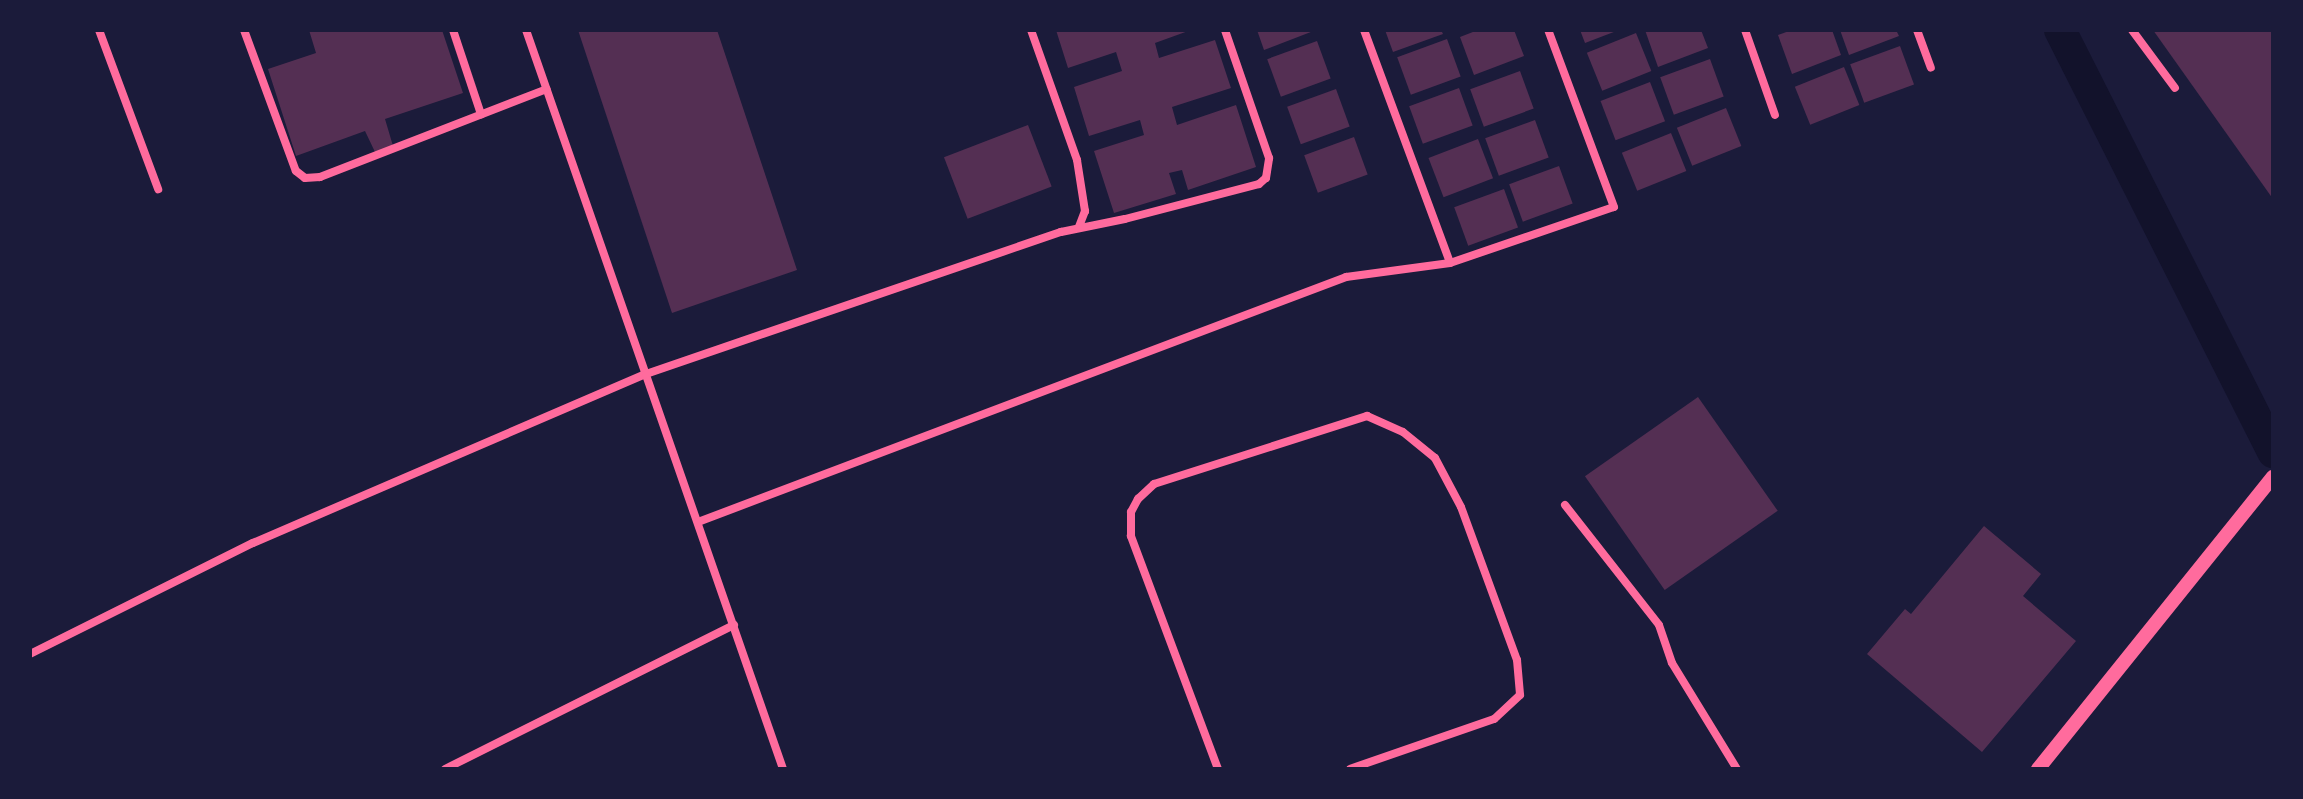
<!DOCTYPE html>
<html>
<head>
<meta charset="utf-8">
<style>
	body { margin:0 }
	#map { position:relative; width:2303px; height:799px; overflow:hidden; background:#1b1b3a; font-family:Manrope,sans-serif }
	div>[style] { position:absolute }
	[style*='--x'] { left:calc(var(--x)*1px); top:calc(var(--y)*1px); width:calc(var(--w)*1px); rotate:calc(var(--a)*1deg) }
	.canal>* { height:32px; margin:-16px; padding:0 16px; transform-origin:16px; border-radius:16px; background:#12122b }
	.building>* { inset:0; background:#542f53; transform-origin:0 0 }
	.minor>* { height:8px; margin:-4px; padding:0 4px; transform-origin:4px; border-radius:4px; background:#ff6b9d }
	.tertiary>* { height:14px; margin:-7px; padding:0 7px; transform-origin:7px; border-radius:7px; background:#ff6b9d }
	span { translate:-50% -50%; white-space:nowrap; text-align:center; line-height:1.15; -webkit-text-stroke:7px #1b1b3a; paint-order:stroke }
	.frame { position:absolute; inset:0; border:32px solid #1b1b3a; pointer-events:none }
</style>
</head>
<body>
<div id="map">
	<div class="canal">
		<div style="--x:2060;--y:30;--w:473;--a:63.2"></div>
	</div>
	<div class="building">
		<div style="clip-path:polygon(309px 30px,442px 30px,463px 93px,385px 119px,393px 146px,375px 152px,365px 131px,296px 156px,268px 69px,316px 53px)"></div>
		<div style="clip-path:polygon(578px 30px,717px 30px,797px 270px,672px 313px)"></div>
		<div style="clip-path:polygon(1056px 30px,1191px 30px,1155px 43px,1159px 58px,1215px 40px,1231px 88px,1172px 107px,1177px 125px,1236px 105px,1256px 167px,1188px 190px,1182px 170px,1169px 173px,1176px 194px,1114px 213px,1094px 151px,1144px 135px,1140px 120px,1089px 136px,1074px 87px,1122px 71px,1116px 52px,1068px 68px)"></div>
		<div style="clip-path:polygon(1257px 30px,1316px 30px,1264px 50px)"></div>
		<div style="clip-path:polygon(1385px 30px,1441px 30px,1443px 34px,1393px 52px)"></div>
		<div style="clip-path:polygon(1478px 30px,1514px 30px,1524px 56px,1474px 75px,1460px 37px)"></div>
		<div style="clip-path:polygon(1580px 30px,1619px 30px,1585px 43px)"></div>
		<div style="clip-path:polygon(1645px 30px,1701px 30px,1708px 48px,1658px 67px)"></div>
		<div style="clip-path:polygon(1792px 30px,1832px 30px,1841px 55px,1792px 74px,1778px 35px)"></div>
		<div style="clip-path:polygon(1840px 30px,1896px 30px,1899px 36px,1849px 55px)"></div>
		<div style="clip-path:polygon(2153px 30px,2273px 30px,2273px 199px)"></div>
		<div style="left:1636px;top:33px;width:41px;height:53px;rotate:68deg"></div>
		<div style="left:1447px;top:39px;width:40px;height:53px;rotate:70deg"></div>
		<div style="left:1317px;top:41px;width:40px;height:53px;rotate:70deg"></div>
		<div style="left:1900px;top:46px;width:41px;height:53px;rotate:70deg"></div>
		<div style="left:1710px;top:59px;width:40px;height:53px;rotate:70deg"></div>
		<div style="left:1844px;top:67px;width:41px;height:53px;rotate:68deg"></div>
		<div style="left:1520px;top:71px;width:40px;height:53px;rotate:70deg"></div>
		<div style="left:1650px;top:82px;width:42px;height:53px;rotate:69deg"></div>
		<div style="left:1459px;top:88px;width:40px;height:53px;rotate:70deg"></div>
		<div style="left:1336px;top:89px;width:40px;height:52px;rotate:70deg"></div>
		<div style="left:1726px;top:108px;width:41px;height:53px;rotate:68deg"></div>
		<div style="left:1535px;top:120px;width:40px;height:53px;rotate:70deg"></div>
		<div style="left:1028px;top:125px;width:66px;height:90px;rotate:69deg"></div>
		<div style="left:1671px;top:133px;width:41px;height:53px;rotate:68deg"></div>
		<div style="left:1354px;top:137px;width:40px;height:53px;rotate:70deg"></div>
		<div style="left:1478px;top:139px;width:42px;height:53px;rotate:69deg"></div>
		<div style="left:1559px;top:166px;width:40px;height:53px;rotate:70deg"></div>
		<div style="left:1504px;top:189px;width:41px;height:53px;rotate:70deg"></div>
		<div style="left:1698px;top:397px;width:139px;height:138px;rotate:55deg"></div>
		<div style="clip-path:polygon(1984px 526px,2041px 574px,2023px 596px,2076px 641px,1982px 752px,1867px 654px,1905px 609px,1911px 614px)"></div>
	</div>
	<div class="minor">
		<div style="--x:99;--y:30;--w:170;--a:69.6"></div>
		<div style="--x:244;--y:30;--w:150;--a:69.8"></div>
		<div style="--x:296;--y:171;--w:11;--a:38"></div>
		<div style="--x:305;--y:178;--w:15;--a:-4"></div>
		<div style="--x:320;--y:177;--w:243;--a:-21.2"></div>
		<div style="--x:453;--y:30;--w:89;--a:71.6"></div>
		<div style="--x:526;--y:30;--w:782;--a:70.82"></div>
		<div style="--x:1031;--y:30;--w:138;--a:70.5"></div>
		<div style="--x:1077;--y:160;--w:52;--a:81.1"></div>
		<div style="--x:1085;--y:211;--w:17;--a:111"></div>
		<div style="--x:1364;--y:30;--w:248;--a:69.7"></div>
		<div style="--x:1745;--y:30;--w:90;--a:70.6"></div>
		<div style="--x:1917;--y:30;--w:40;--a:69.8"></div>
		<div style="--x:2132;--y:30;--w:72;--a:53.4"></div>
		<div style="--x:1565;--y:505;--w:152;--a:51.9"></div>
		<div style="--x:1659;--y:625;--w:40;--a:71.1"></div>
		<div style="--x:1672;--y:663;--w:124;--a:58.5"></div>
		<div style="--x:698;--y:522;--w:693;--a:-20.71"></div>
		<div style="--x:1346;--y:277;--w:105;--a:-7.7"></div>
		<div style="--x:1450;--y:263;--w:173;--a:-18.9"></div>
		<div style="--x:1614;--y:207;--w:189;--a:-110.4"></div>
		<div style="--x:30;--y:654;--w:249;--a:-26.5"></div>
		<div style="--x:253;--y:543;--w:428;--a:-23.3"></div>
		<div style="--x:646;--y:374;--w:439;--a:-18.9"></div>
		<div style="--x:1061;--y:232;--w:65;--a:-11.5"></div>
		<div style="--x:1125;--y:219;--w:138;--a:-14.6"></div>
		<div style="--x:1259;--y:184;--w:9;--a:-41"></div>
		<div style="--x:1266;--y:178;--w:20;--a:-81"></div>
		<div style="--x:1269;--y:158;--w:135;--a:-109"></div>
		<div style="--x:445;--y:769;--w:323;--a:-26.5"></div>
		<div style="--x:1218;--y:769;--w:249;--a:-110.5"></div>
		<div style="--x:1131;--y:536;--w:24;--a:-90"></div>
		<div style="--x:1131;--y:512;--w:15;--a:-62"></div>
		<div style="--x:1138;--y:499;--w:22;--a:-43"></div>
		<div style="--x:1154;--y:484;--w:224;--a:-17.7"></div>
		<div style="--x:1367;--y:416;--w:39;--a:24"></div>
		<div style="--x:1403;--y:432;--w:41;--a:39.1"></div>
		<div style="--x:1435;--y:458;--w:55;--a:62"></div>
		<div style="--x:1461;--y:507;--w:163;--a:69.9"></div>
		<div style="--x:1517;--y:660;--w:35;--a:85"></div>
		<div style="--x:1520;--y:695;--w:35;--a:137"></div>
		<div style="--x:1494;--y:719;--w:152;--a:160.9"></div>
	</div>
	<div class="tertiary">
		<div style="--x:2038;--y:769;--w:375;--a:-51.2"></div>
	</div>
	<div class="frame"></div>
</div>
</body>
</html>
